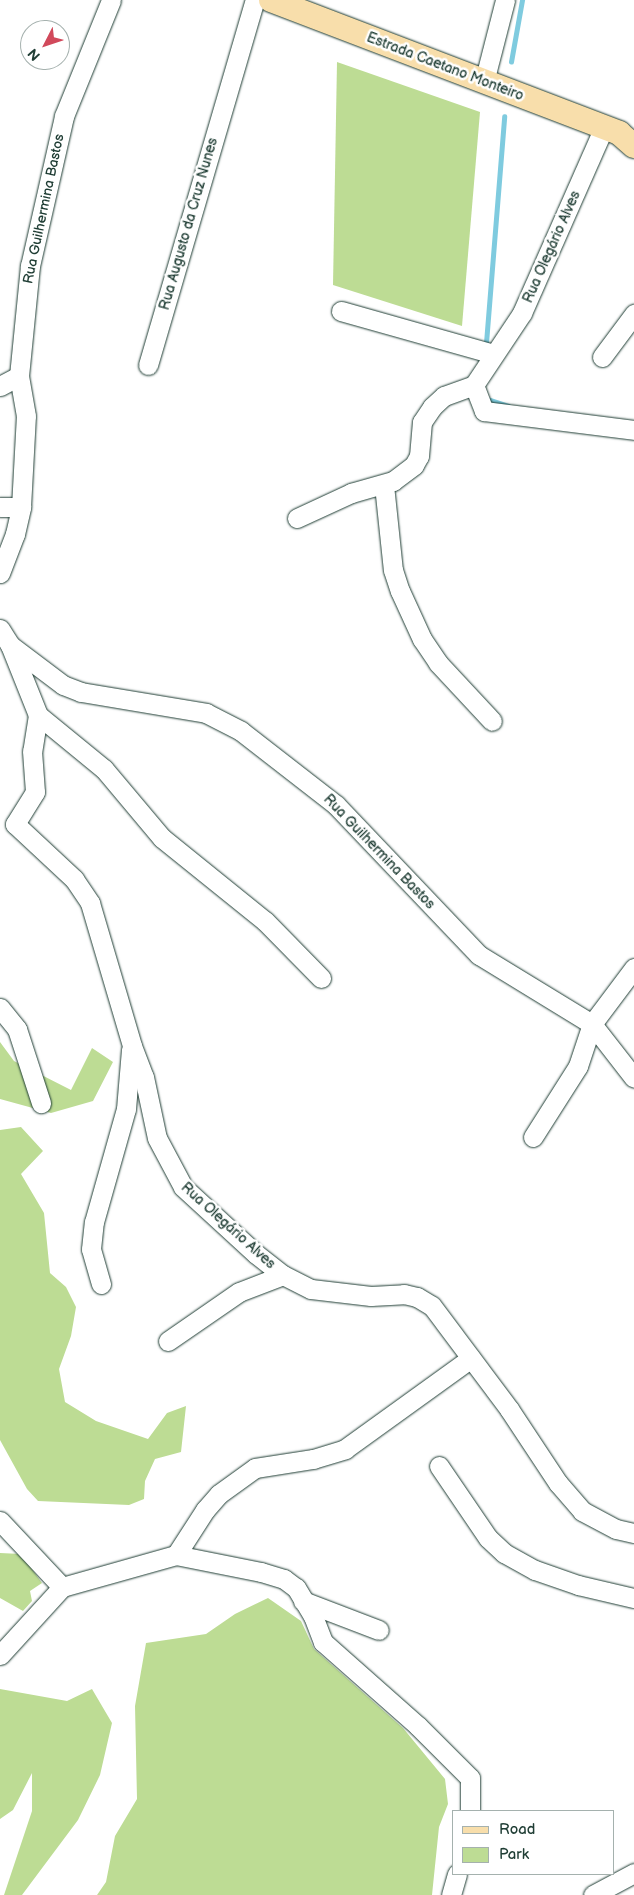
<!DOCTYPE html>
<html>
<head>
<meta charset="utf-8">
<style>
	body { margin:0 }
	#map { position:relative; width:634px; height:1895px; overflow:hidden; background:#fff; font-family:"Balsamiq Sans",sans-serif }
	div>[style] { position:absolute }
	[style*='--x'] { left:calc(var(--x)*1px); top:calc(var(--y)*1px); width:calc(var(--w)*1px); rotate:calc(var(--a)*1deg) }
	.green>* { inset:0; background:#bddc94 }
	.stream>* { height:4.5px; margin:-2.25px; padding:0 2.25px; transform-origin:2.25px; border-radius:2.25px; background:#7fcbdf }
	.roads { filter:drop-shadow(0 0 1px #1f3d34) drop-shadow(0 0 1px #1f3d34) }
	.minor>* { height:19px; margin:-9.5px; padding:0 9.5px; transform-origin:9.5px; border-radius:9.5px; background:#fff }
	.major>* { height:24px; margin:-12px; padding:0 12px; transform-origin:12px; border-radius:12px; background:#f8deab }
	span { translate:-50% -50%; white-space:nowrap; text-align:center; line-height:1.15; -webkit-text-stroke:5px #fff; paint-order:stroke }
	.street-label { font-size:14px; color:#1f3d34 }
	.legend { position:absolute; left:452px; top:1810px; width:162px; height:65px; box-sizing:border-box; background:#fff; border:1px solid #a5b1ae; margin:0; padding:6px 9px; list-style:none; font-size:15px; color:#1f3d34 }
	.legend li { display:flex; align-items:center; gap:10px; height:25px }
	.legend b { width:25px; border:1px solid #a5b1ae }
	.north { position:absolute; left:20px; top:20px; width:50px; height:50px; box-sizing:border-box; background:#fff; border:1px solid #a5b1ae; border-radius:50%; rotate:229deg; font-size:14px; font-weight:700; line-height:20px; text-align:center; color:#1f3d34 }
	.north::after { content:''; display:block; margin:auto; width:18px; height:22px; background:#d1495b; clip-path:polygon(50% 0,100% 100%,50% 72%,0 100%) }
</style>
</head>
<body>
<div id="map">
	<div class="green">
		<div style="clip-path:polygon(337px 62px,480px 112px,462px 326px,333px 285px)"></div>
		<div style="clip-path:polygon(0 1042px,14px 1061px,71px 1090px,92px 1048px,113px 1062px,93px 1101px,51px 1113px,0 1099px)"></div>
		<div style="clip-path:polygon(21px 1127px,43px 1151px,21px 1174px,44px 1213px,50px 1273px,66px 1287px,76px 1307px,71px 1336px,59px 1369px,65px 1402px,96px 1421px,148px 1439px,167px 1413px,186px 1406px,181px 1452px,155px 1459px,145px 1481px,144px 1499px,129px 1505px,38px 1501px,27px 1489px,0 1440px,0 1130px)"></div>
		<div style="clip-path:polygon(0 1553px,21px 1554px,42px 1583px,30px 1591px,32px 1601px,23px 1611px,0 1598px)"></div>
		<div style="clip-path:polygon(268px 1598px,301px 1621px,314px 1649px,403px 1728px,445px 1779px,448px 1804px,439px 1827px,432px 1895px,97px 1895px,106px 1882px,115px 1836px,137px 1799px,135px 1706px,146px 1643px,206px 1634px,235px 1614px)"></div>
		<div style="clip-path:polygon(0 1689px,67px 1701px,92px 1689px,112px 1723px,100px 1775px,78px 1820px,22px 1895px,4px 1895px,32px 1811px,32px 1773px,13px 1810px,0 1819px)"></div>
	</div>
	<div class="stream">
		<div style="--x:511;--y:62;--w:63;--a:-79.9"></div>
		<div style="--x:486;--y:343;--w:227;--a:-85.4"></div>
		<div style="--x:487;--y:399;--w:22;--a:18"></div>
	</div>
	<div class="roads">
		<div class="minor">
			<div style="--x:484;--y:82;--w:85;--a:-75.6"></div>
			<div style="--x:341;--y:311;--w:159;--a:15.7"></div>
			<div style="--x:602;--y:357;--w:54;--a:-53.3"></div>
			<div style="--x:148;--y:365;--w:380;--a:-73.7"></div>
			<div style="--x:474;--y:385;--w:28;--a:69"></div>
			<div style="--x:484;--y:411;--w:151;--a:7.2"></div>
			<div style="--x:0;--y:386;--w:21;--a:-28"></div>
			<div style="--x:384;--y:485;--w:85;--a:84"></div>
			<div style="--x:393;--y:570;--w:22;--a:72"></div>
			<div style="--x:400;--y:591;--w:53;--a:65.4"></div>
			<div style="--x:422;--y:639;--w:29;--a:56"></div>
			<div style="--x:438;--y:663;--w:79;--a:47"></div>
			<div style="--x:0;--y:507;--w:21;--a:0"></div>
			<div style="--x:297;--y:518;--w:60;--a:-24.8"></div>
			<div style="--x:351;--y:493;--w:44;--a:-15.9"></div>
			<div style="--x:393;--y:481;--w:26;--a:-37"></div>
			<div style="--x:414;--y:465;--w:10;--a:-61"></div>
			<div style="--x:419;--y:456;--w:34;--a:-85"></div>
			<div style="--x:422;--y:422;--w:18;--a:-56"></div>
			<div style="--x:432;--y:407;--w:16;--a:-43"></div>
			<div style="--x:444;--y:396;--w:32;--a:-20"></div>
			<div style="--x:474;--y:385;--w:87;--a:-56.3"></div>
			<div style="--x:522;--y:313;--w:203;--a:-66.2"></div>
			<div style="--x:0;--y:573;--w:42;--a:-69"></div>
			<div style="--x:15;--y:534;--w:28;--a:-77"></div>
			<div style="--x:21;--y:507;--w:91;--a:-86.9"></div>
			<div style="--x:26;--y:416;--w:41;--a:-99.9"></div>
			<div style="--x:19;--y:376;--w:111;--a:-84.3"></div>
			<div style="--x:30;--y:266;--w:154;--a:-77.2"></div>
			<div style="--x:64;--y:116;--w:125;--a:-67.9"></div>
			<div style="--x:0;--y:629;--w:19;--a:58"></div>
			<div style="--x:10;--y:645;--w:66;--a:37"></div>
			<div style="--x:63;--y:685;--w:19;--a:21"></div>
			<div style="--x:81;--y:692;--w:127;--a:9.5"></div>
			<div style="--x:206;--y:713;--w:39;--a:27"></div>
			<div style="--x:241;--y:731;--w:120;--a:37.9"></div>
			<div style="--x:336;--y:805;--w:207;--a:46.4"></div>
			<div style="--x:479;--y:955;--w:132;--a:31.4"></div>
			<div style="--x:592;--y:1024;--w:68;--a:52.1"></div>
			<div style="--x:10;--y:645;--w:75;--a:68.2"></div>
			<div style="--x:38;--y:715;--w:36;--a:99"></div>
			<div style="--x:32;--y:751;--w:41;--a:85.8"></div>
			<div style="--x:35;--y:792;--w:38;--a:122"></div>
			<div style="--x:15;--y:824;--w:81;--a:43"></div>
			<div style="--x:74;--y:879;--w:29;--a:56"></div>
			<div style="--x:90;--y:903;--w:149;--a:73.6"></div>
			<div style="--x:132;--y:1046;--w:33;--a:69"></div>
			<div style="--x:144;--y:1077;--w:62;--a:78"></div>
			<div style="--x:157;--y:1138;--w:55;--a:62"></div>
			<div style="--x:183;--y:1187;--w:99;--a:42.5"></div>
			<div style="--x:256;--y:1254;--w:34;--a:38"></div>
			<div style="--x:283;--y:1275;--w:31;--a:27"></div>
			<div style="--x:311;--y:1289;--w:60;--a:6.7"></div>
			<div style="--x:371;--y:1296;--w:33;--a:-3"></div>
			<div style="--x:404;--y:1294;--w:13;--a:13"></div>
			<div style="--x:417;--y:1297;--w:17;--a:31"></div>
			<div style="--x:432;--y:1306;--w:129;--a:53.2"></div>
			<div style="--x:509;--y:1409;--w:89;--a:56.5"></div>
			<div style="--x:558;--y:1483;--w:37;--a:49"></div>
			<div style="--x:582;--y:1511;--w:38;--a:28"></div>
			<div style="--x:616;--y:1529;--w:18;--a:13"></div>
			<div style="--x:38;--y:715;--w:85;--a:39.3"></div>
			<div style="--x:104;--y:769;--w:90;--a:50"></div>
			<div style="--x:162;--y:838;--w:132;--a:38.9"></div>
			<div style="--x:265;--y:921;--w:80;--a:45.5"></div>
			<div style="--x:0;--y:1008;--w:27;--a:51"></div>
			<div style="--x:17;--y:1029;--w:78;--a:72"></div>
			<div style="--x:533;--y:1137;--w:84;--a:-57.6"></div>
			<div style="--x:578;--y:1066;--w:44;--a:-71.6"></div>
			<div style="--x:592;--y:1024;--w:70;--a:-53.1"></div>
			<div style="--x:101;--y:1284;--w:36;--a:-106"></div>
			<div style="--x:91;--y:1249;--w:27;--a:-84"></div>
			<div style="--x:94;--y:1222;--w:117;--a:-74.2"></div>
			<div style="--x:126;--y:1109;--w:60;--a:-85.2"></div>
			<div style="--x:168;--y:1341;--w:86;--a:-34.6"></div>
			<div style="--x:239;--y:1292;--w:47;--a:-21.1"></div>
			<div style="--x:439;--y:1466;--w:87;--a:55.8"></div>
			<div style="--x:488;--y:1538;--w:22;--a:43"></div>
			<div style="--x:504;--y:1553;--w:35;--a:29"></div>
			<div style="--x:535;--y:1570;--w:46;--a:19.2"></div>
			<div style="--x:578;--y:1585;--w:57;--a:13.1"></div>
			<div style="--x:0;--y:1521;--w:91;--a:46.8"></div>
			<div style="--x:303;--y:1601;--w:81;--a:20.9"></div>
			<div style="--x:0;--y:1655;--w:92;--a:-47.6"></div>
			<div style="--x:62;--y:1587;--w:118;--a:-15.7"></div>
			<div style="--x:470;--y:1811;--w:33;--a:-90"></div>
			<div style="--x:470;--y:1778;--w:74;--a:-135"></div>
			<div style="--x:418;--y:1726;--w:127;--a:-138.5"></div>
			<div style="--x:323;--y:1642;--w:28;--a:-111"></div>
			<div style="--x:313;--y:1616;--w:33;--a:-121"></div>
			<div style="--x:296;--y:1588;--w:15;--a:-143"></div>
			<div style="--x:284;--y:1579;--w:24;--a:-163"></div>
			<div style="--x:261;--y:1572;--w:87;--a:-168.7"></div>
			<div style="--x:176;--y:1555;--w:54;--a:-57.2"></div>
			<div style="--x:205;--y:1510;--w:21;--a:-49"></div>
			<div style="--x:219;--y:1494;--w:44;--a:-35.8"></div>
			<div style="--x:255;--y:1468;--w:59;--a:-8.8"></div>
			<div style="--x:313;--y:1459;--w:34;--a:-17"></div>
			<div style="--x:345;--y:1449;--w:155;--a:-35.8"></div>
			<div style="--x:451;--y:1895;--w:22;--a:-74"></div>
			<div style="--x:593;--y:1895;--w:47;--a:-28.2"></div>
		</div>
		<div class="major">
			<div style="--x:271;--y:0;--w:373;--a:20.9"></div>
			<div style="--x:619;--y:133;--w:20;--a:41"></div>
		</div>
	</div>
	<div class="street-label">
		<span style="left:445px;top:67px;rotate:21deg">Estrada Caetano Monteiro</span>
		<span style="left:44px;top:209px;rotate:-78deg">Rua Guilhermina Bastos</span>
		<span style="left:189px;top:224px;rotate:-74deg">Rua Augusto da Cruz Nunes</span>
		<span style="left:552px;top:247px;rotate:-66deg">Rua Olegário Alves</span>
		<span style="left:379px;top:852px;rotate:46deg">Rua Guilhermina Bastos</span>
		<span style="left:228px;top:1226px;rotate:42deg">Rua Olegário Alves</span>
	</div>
	<ul class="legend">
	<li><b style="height:6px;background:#f8deab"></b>Road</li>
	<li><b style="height:14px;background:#bddc94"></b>Park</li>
	</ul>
	<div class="north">N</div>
</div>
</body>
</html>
